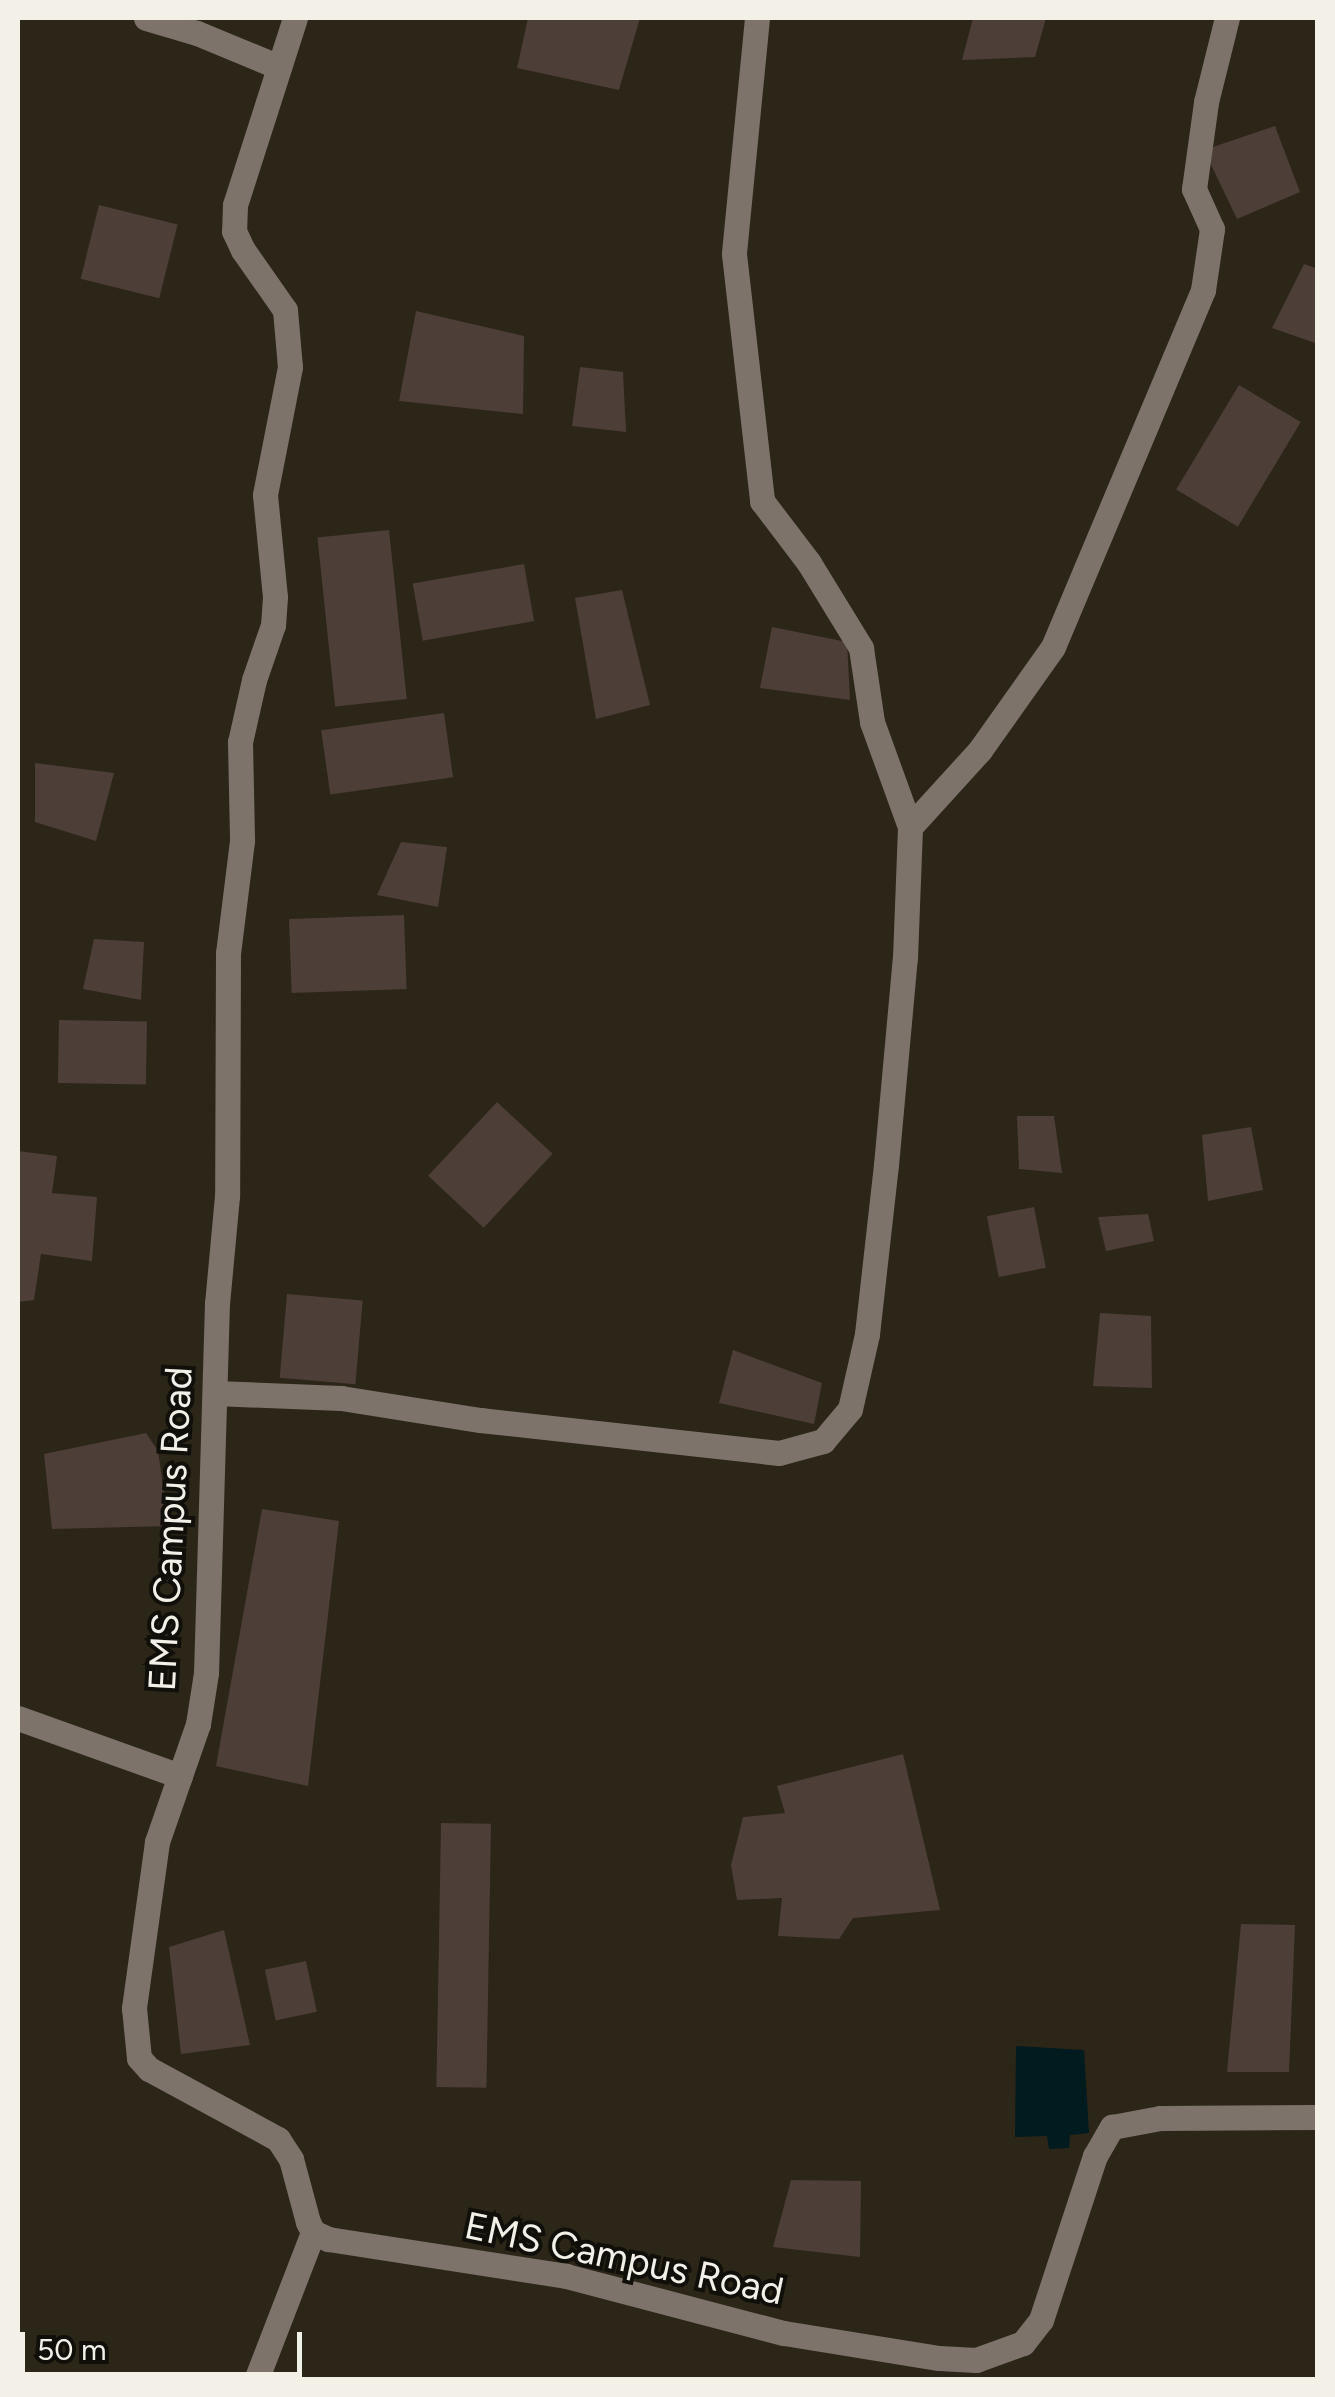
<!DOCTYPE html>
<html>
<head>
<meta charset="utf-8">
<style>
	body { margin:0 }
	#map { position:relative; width:1335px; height:2397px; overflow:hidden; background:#2b2618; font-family:Figtree,sans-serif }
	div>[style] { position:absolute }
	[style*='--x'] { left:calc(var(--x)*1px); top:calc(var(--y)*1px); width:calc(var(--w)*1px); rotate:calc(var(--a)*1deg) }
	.water>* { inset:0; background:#011b1f }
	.building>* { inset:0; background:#4e3e38; transform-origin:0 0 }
	.minor>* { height:25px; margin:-12.5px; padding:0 12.5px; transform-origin:12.5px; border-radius:12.5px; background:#7e736a }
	span { translate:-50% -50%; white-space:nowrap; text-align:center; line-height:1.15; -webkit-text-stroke:8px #110f09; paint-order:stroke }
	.street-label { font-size:38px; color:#f3f0e7 }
	.frame { position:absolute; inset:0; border:20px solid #f3f0e7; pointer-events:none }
	.scale { position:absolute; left:20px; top:2332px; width:282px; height:45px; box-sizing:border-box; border:5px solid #f3f0e7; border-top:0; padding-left:12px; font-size:30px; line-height:35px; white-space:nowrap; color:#f3f0e7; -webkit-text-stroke:8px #110f09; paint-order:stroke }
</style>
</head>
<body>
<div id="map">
	<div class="water">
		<div style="clip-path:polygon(1016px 2046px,1084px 2050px,1089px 2133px,1070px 2135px,1069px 2148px,1049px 2149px,1047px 2136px,1015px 2137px)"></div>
	</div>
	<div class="building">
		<div style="clip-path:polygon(528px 18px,640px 18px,619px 90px,517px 68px)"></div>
		<div style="clip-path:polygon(973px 18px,1046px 18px,1035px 57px,962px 60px)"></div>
		<div style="clip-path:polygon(1275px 126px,1300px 192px,1237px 219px,1204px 150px)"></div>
		<div style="left:99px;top:205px;width:81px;height:76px;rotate:14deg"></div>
		<div style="clip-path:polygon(1304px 264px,1318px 269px,1318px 344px,1272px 328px)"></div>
		<div style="clip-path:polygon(416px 311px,524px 336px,523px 414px,399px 401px)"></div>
		<div style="clip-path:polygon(580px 367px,623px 372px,626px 432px,572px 426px)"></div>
		<div style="left:1239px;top:385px;width:72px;height:122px;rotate:31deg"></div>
		<div style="left:389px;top:530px;width:170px;height:72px;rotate:84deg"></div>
		<div style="left:524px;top:564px;width:58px;height:113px;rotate:80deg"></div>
		<div style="clip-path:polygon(622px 590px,650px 705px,596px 719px,575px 598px)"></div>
		<div style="clip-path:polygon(772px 627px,847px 642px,850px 700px,760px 688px)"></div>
		<div style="left:444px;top:713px;width:65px;height:124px;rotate:82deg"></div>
		<div style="clip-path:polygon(35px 763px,114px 773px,96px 841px,35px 822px)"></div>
		<div style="clip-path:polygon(401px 842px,447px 847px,438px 907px,377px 895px)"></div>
		<div style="left:404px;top:915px;width:74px;height:115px;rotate:88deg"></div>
		<div style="clip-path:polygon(94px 939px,144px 942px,141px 1000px,83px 989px)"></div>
		<div style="left:59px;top:1020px;width:88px;height:63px;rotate:1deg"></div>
		<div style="left:497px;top:1102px;width:76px;height:101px;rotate:43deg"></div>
		<div style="clip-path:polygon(1017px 1116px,1054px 1116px,1062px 1173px,1019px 1169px)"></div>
		<div style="clip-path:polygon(1251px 1127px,1263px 1190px,1208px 1201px,1202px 1135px)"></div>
		<div style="clip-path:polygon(18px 1151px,57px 1156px,52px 1193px,97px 1197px,92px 1261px,41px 1254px,34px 1300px,18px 1302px)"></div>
		<div style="left:1034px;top:1207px;width:62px;height:48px;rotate:79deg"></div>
		<div style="clip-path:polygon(1148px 1214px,1154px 1241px,1106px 1251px,1098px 1217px)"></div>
		<div style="left:287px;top:1294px;width:76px;height:84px;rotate:5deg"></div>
		<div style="clip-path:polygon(1100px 1313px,1151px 1316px,1152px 1388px,1093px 1386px)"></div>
		<div style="clip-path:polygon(733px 1350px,822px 1383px,814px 1424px,719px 1403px)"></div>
		<div style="clip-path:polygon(146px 1433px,158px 1451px,169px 1526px,52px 1529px,44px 1454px)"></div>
		<div style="clip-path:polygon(262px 1509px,339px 1521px,308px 1786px,216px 1766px)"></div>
		<div style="clip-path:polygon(903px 1754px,940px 1910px,853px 1918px,839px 1939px,778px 1936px,782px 1898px,737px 1900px,731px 1865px,743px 1817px,785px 1813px,777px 1786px)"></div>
		<div style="left:441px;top:1823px;width:50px;height:264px;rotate:1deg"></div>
		<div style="clip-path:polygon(1241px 1924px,1295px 1925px,1289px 2072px,1227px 2072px)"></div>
		<div style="clip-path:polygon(224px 1930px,250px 2045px,181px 2054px,169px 1947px)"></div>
		<div style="left:306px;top:1961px;width:52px;height:42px;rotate:78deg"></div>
		<div style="clip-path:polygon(791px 2180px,861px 2181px,860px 2257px,773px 2247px)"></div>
	</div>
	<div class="minor">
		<div style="--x:146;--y:18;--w:53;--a:16.4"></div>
		<div style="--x:197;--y:33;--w:89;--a:22.5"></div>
		<div style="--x:295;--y:18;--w:196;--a:107.8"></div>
		<div style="--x:235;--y:205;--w:26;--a:92"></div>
		<div style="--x:234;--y:231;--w:21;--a:65"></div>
		<div style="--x:243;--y:250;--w:73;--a:55"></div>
		<div style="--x:285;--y:310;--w:57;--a:85"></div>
		<div style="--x:290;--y:367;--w:130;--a:101.1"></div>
		<div style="--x:265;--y:495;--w:102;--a:84.4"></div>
		<div style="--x:275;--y:597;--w:28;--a:94"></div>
		<div style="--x:273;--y:625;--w:58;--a:109.1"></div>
		<div style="--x:254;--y:680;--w:64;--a:102.7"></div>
		<div style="--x:240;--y:742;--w:99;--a:88.8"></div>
		<div style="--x:242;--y:841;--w:113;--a:97.1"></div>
		<div style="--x:228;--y:953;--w:243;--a:90.2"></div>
		<div style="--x:227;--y:1196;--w:107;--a:95.3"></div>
		<div style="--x:217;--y:1303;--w:370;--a:91.7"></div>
		<div style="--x:206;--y:1673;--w:52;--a:98.9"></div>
		<div style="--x:198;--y:1724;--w:125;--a:109.2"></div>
		<div style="--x:157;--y:1842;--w:168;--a:97.9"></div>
		<div style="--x:134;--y:2008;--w:50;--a:84.3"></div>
		<div style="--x:139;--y:2058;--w:15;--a:48"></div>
		<div style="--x:149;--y:2069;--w:147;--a:28.5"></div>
		<div style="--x:278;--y:2139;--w:24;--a:57"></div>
		<div style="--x:291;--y:2159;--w:65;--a:74.9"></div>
		<div style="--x:308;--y:2222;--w:11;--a:63"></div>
		<div style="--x:313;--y:2232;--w:17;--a:25"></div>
		<div style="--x:328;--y:2239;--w:241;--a:8.8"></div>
		<div style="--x:566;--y:2276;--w:225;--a:14.7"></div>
		<div style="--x:784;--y:2333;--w:157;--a:9.2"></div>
		<div style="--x:939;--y:2358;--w:37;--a:3"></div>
		<div style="--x:976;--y:2360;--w:50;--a:-19.9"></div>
		<div style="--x:1023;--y:2343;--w:29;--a:-52"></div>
		<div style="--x:1041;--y:2320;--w:173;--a:-71.8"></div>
		<div style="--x:1095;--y:2156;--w:34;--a:-60"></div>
		<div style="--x:1112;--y:2127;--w:49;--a:-10.6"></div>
		<div style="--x:1160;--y:2118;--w:158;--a:-0.4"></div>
		<div style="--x:757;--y:18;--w:237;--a:95.6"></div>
		<div style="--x:734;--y:254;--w:249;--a:83.5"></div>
		<div style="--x:762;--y:501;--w:78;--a:52.8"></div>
		<div style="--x:809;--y:563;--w:100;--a:58.5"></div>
		<div style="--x:861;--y:648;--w:75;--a:81.5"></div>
		<div style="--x:872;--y:722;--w:112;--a:70.1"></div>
		<div style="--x:215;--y:1393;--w:126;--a:2.3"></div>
		<div style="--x:341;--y:1398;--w:141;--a:9"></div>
		<div style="--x:480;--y:1420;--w:301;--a:6.3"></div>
		<div style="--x:779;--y:1453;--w:46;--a:-15.3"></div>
		<div style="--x:823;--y:1441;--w:42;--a:-49.8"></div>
		<div style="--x:850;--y:1409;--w:77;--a:-77.2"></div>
		<div style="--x:867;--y:1334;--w:170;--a:-83.6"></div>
		<div style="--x:886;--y:1165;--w:208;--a:-84.8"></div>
		<div style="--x:905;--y:958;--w:131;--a:-87.8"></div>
		<div style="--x:910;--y:827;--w:104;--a:-47.7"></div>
		<div style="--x:980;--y:750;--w:126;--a:-54.7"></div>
		<div style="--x:1053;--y:647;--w:387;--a:-67.2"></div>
		<div style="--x:1203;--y:290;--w:62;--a:-81.6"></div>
		<div style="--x:1212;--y:229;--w:44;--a:-114.2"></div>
		<div style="--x:1194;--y:189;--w:88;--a:-82.1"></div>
		<div style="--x:1206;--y:102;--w:87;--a:-76"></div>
		<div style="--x:18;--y:1718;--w:172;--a:19.7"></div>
		<div style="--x:256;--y:2380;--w:159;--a:-68.9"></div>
	</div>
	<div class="street-label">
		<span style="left:171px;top:1529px;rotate:-87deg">EMS Campus Road</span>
		<span style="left:624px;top:2259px;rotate:12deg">EMS Campus Road</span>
	</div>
	<div class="frame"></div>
	<div class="scale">50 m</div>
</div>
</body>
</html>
